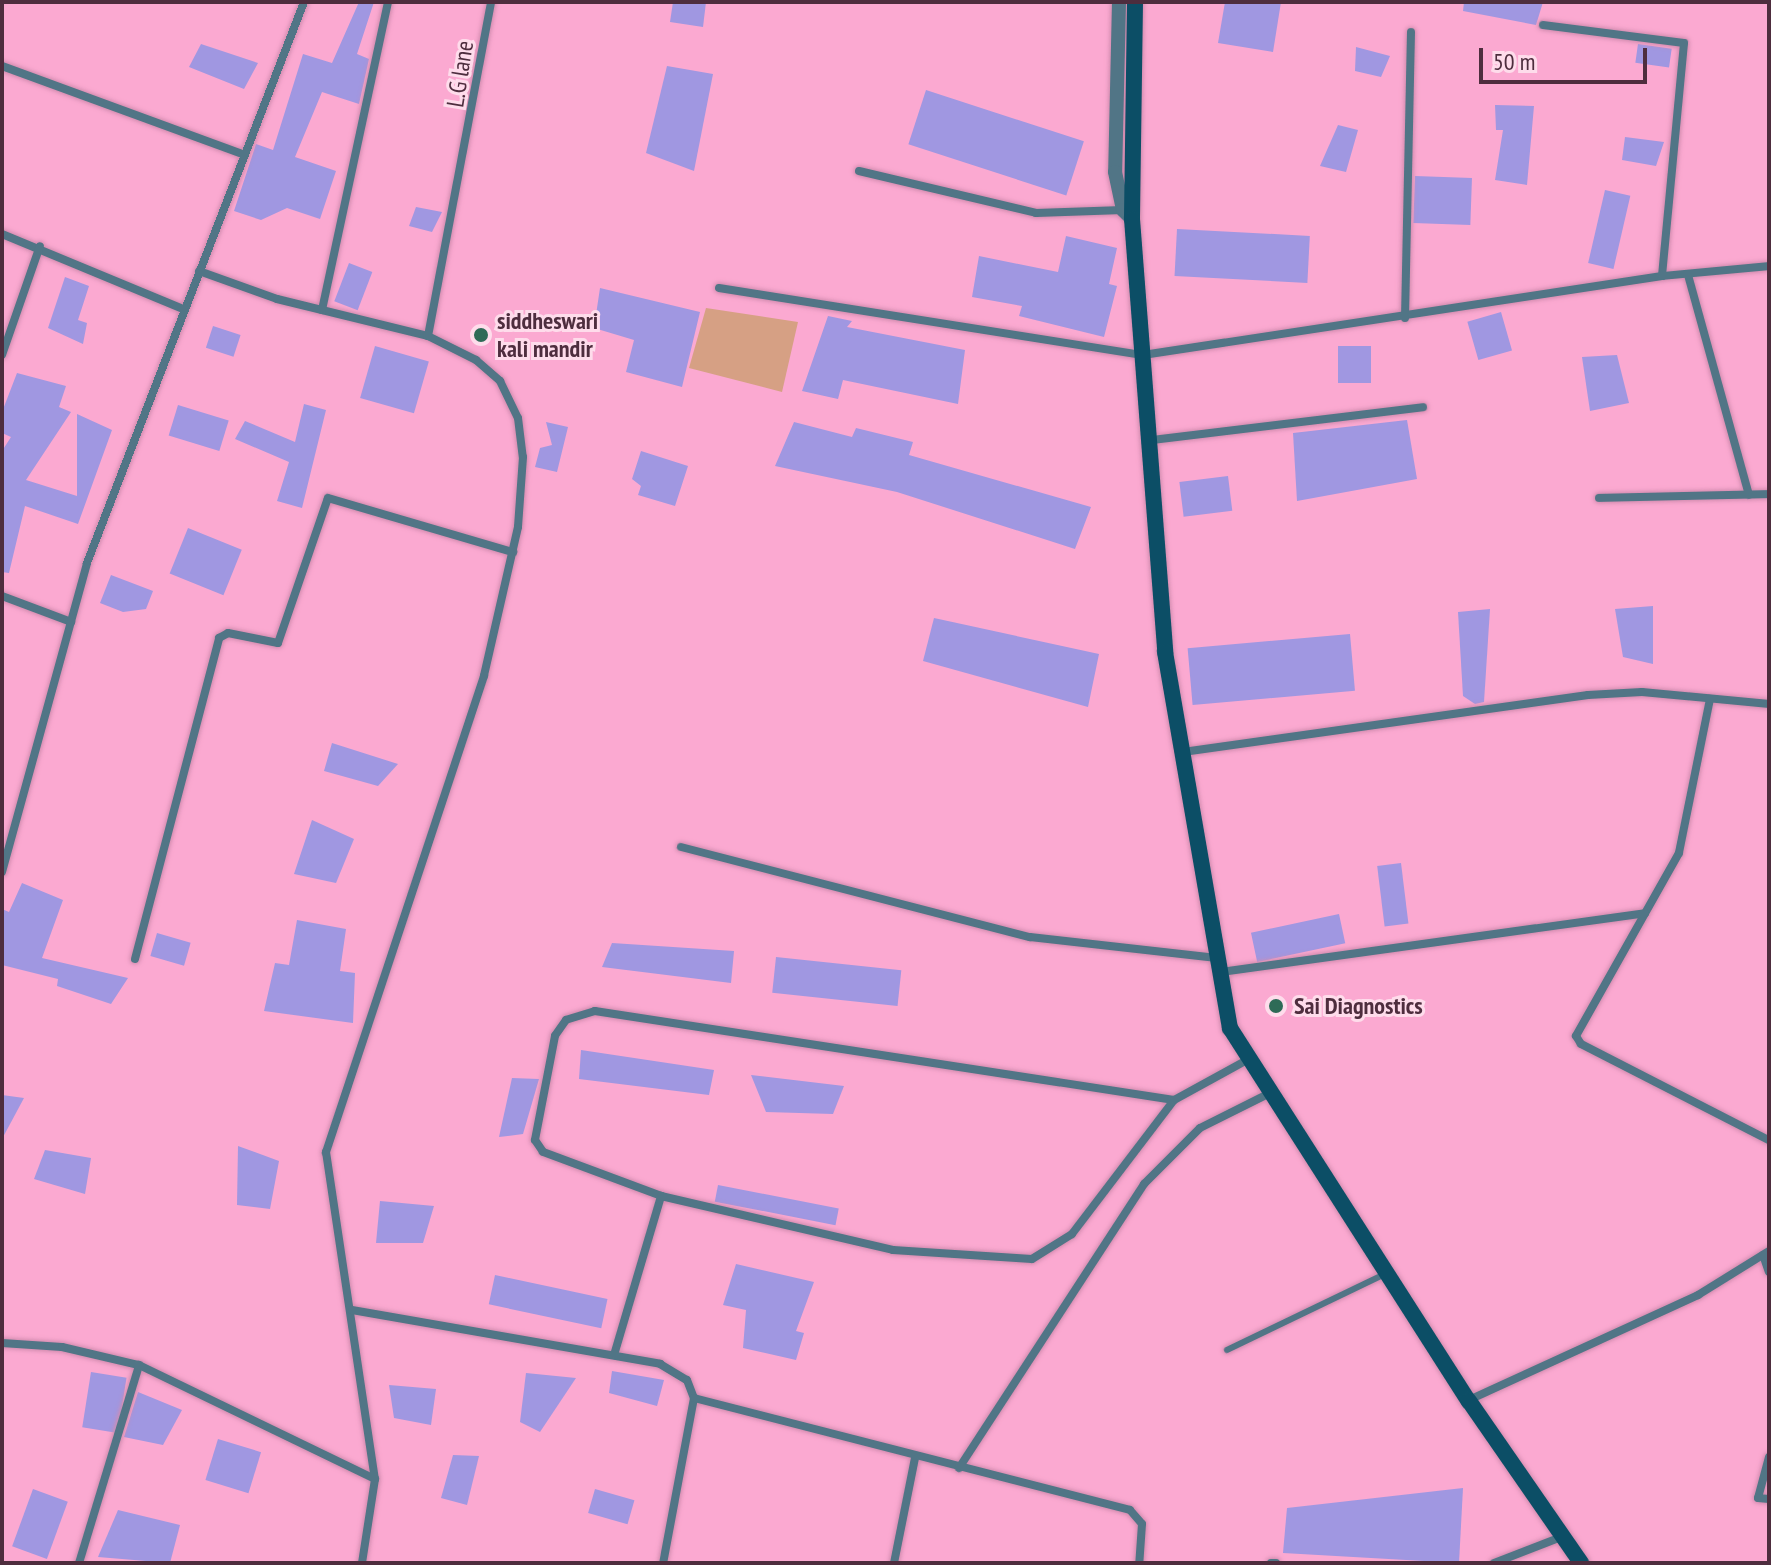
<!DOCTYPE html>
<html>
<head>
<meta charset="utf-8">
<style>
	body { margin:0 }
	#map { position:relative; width:1771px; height:1565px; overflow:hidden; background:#fba9d1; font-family:"PT Sans Narrow",sans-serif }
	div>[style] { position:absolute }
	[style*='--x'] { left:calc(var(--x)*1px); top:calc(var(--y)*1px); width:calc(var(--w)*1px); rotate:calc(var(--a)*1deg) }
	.green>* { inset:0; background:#d6a084 }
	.building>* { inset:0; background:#a097e1; transform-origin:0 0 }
	.roads { filter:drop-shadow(0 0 2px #d18bae) drop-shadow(0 0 2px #d18bae) }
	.service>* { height:6px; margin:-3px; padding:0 3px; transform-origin:3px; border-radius:3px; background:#517586 }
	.minor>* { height:8px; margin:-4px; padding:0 4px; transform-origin:4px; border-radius:4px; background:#517586 }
	.tertiary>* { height:14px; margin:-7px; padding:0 7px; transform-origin:7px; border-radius:7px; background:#517586 }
	.secondary>* { height:16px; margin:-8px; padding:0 8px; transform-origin:8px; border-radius:8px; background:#0c4e66 }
	.dots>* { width:22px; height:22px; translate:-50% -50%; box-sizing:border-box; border:4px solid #fedceb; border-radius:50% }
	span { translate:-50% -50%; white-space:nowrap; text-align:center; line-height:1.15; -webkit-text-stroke:6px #fedceb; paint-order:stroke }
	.street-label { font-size:24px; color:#4e2d3e }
	.poi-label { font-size:24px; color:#4e2d3e; font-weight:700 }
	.left { translate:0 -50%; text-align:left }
	.frame { position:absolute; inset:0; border:4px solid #4e2d3e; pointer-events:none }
	.scale { position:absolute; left:1479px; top:48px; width:168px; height:36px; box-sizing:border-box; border:4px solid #4e2d3e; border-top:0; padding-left:10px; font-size:24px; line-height:28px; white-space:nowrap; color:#4e2d3e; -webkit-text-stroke:6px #fedceb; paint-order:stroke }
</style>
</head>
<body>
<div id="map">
	<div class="green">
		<div style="clip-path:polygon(706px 308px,798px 322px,782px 392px,689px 368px)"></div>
	</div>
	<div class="building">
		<div style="clip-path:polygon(359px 2px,374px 2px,357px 54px,369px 59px,359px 104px,322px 92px,295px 157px,336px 171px,320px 219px,287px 208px,261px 220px,234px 211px,256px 144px,273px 150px,303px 54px,332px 63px)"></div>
		<div style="clip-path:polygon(673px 2px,706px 2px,703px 27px,670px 22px)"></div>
		<div style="clip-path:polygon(1225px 2px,1281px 2px,1273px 52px,1218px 43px)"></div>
		<div style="clip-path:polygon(1464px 2px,1543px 2px,1536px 25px,1463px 11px)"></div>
		<div style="clip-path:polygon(201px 44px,258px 63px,244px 89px,189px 67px)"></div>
		<div style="left:1638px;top:44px;width:34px;height:19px;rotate:8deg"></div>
		<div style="clip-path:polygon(1356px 47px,1390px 56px,1381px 77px,1355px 71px)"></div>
		<div style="clip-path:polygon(667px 66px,713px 74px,694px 171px,646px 153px)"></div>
		<div style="left:926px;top:90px;width:166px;height:57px;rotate:18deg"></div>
		<div style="clip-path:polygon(1495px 105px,1534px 106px,1527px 185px,1495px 180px,1503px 130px,1496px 130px)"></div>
		<div style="clip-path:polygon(1338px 125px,1358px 130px,1346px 172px,1320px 166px)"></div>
		<div style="clip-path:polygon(1625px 137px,1664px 142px,1656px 166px,1622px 160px)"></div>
		<div style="left:1415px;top:176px;width:57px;height:47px;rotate:2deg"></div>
		<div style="left:1605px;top:190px;width:26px;height:75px;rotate:13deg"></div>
		<div style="clip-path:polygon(416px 207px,442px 212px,432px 232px,409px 226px)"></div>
		<div style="left:1177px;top:229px;width:133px;height:47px;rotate:3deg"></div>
		<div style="clip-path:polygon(1066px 236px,1117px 248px,1109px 284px,1117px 286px,1104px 337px,1019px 316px,1022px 306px,972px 297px,979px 256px,1058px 272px)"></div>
		<div style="left:349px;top:263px;width:25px;height:41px;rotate:21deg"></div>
		<div style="clip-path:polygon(65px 277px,89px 286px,78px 320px,87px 323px,83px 344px,48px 328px)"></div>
		<div style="clip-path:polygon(600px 288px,700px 312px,682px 387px,626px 372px,634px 340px,594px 328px)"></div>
		<div style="left:1501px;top:312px;width:40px;height:35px;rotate:74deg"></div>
		<div style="clip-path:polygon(828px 316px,852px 321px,847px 327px,965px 350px,958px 404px,843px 380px,838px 399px,802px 391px)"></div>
		<div style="left:213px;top:326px;width:29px;height:23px;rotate:18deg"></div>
		<div style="left:375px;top:346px;width:56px;height:54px;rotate:16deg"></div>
		<div style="left:1338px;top:346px;width:33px;height:37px"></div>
		<div style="clip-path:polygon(1617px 355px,1629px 403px,1590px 411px,1582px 357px)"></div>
		<div style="clip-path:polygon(17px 373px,66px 386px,59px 407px,71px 412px,26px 480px,77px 496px,77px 414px,112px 430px,78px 524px,25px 506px,9px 573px,2px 572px,2px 451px,11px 437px,2px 433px,2px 412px)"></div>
		<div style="clip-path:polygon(304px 404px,326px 410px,302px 508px,277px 501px,289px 462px,235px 439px,245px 421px,295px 442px)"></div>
		<div style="left:178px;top:405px;width:53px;height:32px;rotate:17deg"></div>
		<div style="clip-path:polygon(1407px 420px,1417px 479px,1297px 501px,1293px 433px)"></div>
		<div style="clip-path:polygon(546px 422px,568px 427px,557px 472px,535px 467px,540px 448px,552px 445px)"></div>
		<div style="clip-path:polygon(794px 422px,852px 437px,856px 428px,913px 442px,909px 455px,1091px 507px,1075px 549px,897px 492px,775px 466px)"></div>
		<div style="clip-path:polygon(641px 451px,688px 466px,675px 506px,638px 495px,641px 486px,632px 479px)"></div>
		<div style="left:1228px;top:476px;width:35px;height:49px;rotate:83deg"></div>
		<div style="left:188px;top:528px;width:58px;height:49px;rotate:22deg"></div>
		<div style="clip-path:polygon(111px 575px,153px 591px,146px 609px,123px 612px,100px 603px)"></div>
		<div style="clip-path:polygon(1653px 606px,1653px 664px,1623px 657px,1615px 609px)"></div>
		<div style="clip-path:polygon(1490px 609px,1484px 702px,1475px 704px,1463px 696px,1458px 612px)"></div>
		<div style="clip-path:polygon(934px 618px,1099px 654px,1088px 707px,923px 661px)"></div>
		<div style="left:1350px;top:634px;width:57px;height:163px;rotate:85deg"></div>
		<div style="clip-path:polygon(332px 743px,398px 764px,378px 786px,324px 771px)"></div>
		<div style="clip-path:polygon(312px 820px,354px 839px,336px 883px,294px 874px)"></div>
		<div style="left:1401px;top:863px;width:61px;height:24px;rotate:83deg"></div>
		<div style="clip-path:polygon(22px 883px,63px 900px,42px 958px,128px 978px,111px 1004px,57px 986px,58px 979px,2px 965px,2px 909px,9px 912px)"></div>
		<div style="left:1339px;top:914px;width:30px;height:90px;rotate:78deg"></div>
		<div style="clip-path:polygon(297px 920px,346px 929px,340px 971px,355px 973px,353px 1023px,264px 1011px,275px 963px,289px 965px)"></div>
		<div style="left:157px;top:933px;width:35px;height:24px;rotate:16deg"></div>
		<div style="clip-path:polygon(612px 943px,734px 951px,731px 983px,602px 967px)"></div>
		<div style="left:776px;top:957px;width:126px;height:36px;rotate:6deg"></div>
		<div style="clip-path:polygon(581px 1050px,714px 1070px,709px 1095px,579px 1079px)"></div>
		<div style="clip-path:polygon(751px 1075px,844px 1086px,833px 1114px,766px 1112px)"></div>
		<div style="clip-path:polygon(512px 1078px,539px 1079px,523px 1134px,499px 1137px)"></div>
		<div style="clip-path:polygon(2px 1095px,24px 1098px,2px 1139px)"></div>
		<div style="clip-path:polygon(238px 1146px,279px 1161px,270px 1209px,237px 1205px)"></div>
		<div style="clip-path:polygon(45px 1150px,91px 1158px,85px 1194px,34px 1179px)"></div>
		<div style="left:718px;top:1185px;width:123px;height:17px;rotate:11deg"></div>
		<div style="clip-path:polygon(380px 1201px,434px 1206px,423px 1243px,376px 1243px)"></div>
		<div style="clip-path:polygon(736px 1264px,814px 1282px,796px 1331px,804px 1333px,796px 1360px,743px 1348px,746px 1310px,723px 1305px)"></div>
		<div style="left:495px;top:1275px;width:115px;height:30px;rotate:12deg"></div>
		<div style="clip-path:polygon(612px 1371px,664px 1380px,657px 1406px,609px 1393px)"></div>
		<div style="left:91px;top:1372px;width:36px;height:56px;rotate:9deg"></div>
		<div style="clip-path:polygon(526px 1373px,576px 1378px,540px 1432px,520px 1422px)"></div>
		<div style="clip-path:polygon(389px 1385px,436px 1389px,431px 1425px,394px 1418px)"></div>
		<div style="clip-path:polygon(138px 1392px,182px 1410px,163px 1445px,124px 1437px)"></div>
		<div style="left:218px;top:1439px;width:45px;height:43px;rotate:17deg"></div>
		<div style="clip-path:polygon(453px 1455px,479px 1456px,467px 1505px,441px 1498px)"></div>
		<div style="clip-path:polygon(1463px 1488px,1459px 1563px,1283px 1553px,1287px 1508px)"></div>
		<div style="left:33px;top:1489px;width:37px;height:61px;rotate:20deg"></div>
		<div style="left:595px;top:1489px;width:41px;height:25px;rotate:16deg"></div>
		<div style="clip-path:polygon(118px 1510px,180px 1525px,170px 1563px,98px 1557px)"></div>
	</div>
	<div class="roads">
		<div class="service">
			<div style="--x:1227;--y:1350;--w:178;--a:-25.7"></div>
		</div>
		<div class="minor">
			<div style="--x:1543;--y:25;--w:142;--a:7.3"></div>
			<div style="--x:1684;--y:43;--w:234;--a:95.4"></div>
			<div style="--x:2;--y:66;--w:257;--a:20.1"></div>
			<div style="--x:859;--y:171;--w:182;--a:13.3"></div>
			<div style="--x:1036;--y:213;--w:87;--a:-2"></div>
			<div style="--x:2;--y:234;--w:196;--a:22.5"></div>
			<div style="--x:199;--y:271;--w:83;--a:19.7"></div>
			<div style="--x:277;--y:299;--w:155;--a:13.8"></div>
			<div style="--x:428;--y:336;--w:54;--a:26.6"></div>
			<div style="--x:476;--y:360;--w:32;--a:41"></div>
			<div style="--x:500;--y:381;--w:41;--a:64.1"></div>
			<div style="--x:518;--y:418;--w:39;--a:83"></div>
			<div style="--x:523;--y:457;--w:70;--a:94.1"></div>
			<div style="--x:518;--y:527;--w:153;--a:102.9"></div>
			<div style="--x:484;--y:676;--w:502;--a:108.36"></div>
			<div style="--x:326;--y:1152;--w:331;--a:81.5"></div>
			<div style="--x:375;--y:1479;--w:85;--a:98.8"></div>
			<div style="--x:1688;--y:275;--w:228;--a:74.5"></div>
			<div style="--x:719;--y:288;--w:429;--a:9"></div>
			<div style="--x:1143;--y:355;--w:525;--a:-8.65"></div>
			<div style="--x:1662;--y:276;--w:107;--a:-5.3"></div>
			<div style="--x:322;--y:310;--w:315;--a:-77.9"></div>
			<div style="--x:1405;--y:318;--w:286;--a:-88.8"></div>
			<div style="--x:428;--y:336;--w:340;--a:-79.3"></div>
			<div style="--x:2;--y:355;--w:115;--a:-70.8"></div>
			<div style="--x:1152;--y:440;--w:273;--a:-6.9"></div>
			<div style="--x:1599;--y:498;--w:170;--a:-1.3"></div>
			<div style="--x:2;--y:596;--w:74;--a:20.6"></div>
			<div style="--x:1710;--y:699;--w:157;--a:101.4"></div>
			<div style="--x:1679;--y:853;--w:210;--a:119.4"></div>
			<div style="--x:1576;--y:1036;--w:9;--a:58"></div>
			<div style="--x:1581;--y:1044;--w:211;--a:27.1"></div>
			<div style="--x:1183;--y:752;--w:409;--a:-8"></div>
			<div style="--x:1588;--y:695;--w:54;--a:-3.2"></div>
			<div style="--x:1642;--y:692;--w:128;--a:5.4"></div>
			<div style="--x:681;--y:847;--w:360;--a:14.5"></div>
			<div style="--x:1030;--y:937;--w:188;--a:6.4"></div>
			<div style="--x:2;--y:872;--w:320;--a:-74.6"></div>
			<div style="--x:87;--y:563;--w:602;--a:-68.85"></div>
			<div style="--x:135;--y:959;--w:332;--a:-75.3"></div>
			<div style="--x:219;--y:638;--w:10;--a:-29"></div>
			<div style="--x:228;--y:633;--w:51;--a:11.3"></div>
			<div style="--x:278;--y:643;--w:153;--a:-71"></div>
			<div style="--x:328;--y:498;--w:193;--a:16.3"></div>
			<div style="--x:1221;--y:972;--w:428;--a:-7.9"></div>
			<div style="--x:1174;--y:1100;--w:586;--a:-171.26"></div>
			<div style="--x:595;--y:1011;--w:30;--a:163"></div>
			<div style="--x:566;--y:1020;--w:19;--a:125"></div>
			<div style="--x:555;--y:1036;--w:106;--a:100.9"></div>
			<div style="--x:535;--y:1140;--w:14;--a:56"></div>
			<div style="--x:543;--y:1152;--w:126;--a:20.4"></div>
			<div style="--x:661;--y:1196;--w:238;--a:13.1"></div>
			<div style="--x:893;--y:1250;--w:139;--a:3.7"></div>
			<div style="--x:1032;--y:1259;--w:47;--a:-32"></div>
			<div style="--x:1072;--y:1234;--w:168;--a:-52.7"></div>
			<div style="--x:1174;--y:1100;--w:85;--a:-28.7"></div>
			<div style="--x:1763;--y:1255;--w:18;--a:71"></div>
			<div style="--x:352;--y:1310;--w:313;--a:9.9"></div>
			<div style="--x:660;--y:1364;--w:31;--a:31"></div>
			<div style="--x:687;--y:1380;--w:19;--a:69"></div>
			<div style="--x:694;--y:1398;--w:168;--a:100.6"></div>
			<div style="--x:2;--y:1343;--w:60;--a:3.8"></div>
			<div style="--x:62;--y:1347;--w:79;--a:13.2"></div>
			<div style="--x:139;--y:1365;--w:262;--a:25.8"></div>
			<div style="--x:614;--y:1355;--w:166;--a:-73.5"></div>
			<div style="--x:694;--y:1398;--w:450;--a:14.4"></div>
			<div style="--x:1130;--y:1510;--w:18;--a:49"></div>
			<div style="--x:1142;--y:1524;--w:39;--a:94"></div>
			<div style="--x:1469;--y:1400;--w:252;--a:-24.6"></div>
			<div style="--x:1698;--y:1295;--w:84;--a:-31.8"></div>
			<div style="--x:1769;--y:1457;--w:42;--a:105"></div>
			<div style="--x:1758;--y:1498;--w:11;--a:5"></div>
			<div style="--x:959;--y:1468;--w:339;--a:-56.9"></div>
			<div style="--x:1144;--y:1184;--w:79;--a:-45"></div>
			<div style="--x:1200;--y:1128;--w:78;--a:-26.6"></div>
			<div style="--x:79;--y:1563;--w:207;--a:-73.1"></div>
			<div style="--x:894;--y:1563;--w:107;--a:-78.7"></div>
			<div style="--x:1271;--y:1563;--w:5;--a:0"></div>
			<div style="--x:1494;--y:1563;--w:75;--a:-21.1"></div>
		</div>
		<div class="tertiary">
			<div style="--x:1119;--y:2;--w:170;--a:91.3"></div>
			<div style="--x:1115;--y:172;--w:39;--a:78"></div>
			<div style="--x:1123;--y:210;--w:13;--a:45"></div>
		</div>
		<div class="secondary">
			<div style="--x:1135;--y:2;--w:217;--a:90.8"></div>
			<div style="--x:1132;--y:219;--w:434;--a:85.6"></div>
			<div style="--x:1165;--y:652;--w:382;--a:80.2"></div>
			<div style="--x:1230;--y:1028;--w:443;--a:57.4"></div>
			<div style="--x:1469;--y:1401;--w:197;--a:55.3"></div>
		</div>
	</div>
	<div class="dots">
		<div style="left:481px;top:335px;background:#2e6b57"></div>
		<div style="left:1276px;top:1006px;background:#2e6b57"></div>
	</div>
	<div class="street-label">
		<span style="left:460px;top:74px;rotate:-81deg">L.G lane</span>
	</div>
	<div class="poi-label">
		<span class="left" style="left:497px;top:335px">siddheswari<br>kali mandir</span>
		<span class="left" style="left:1294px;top:1006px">Sai Diagnostics</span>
	</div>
	<div class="frame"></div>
	<div class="scale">50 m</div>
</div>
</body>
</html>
